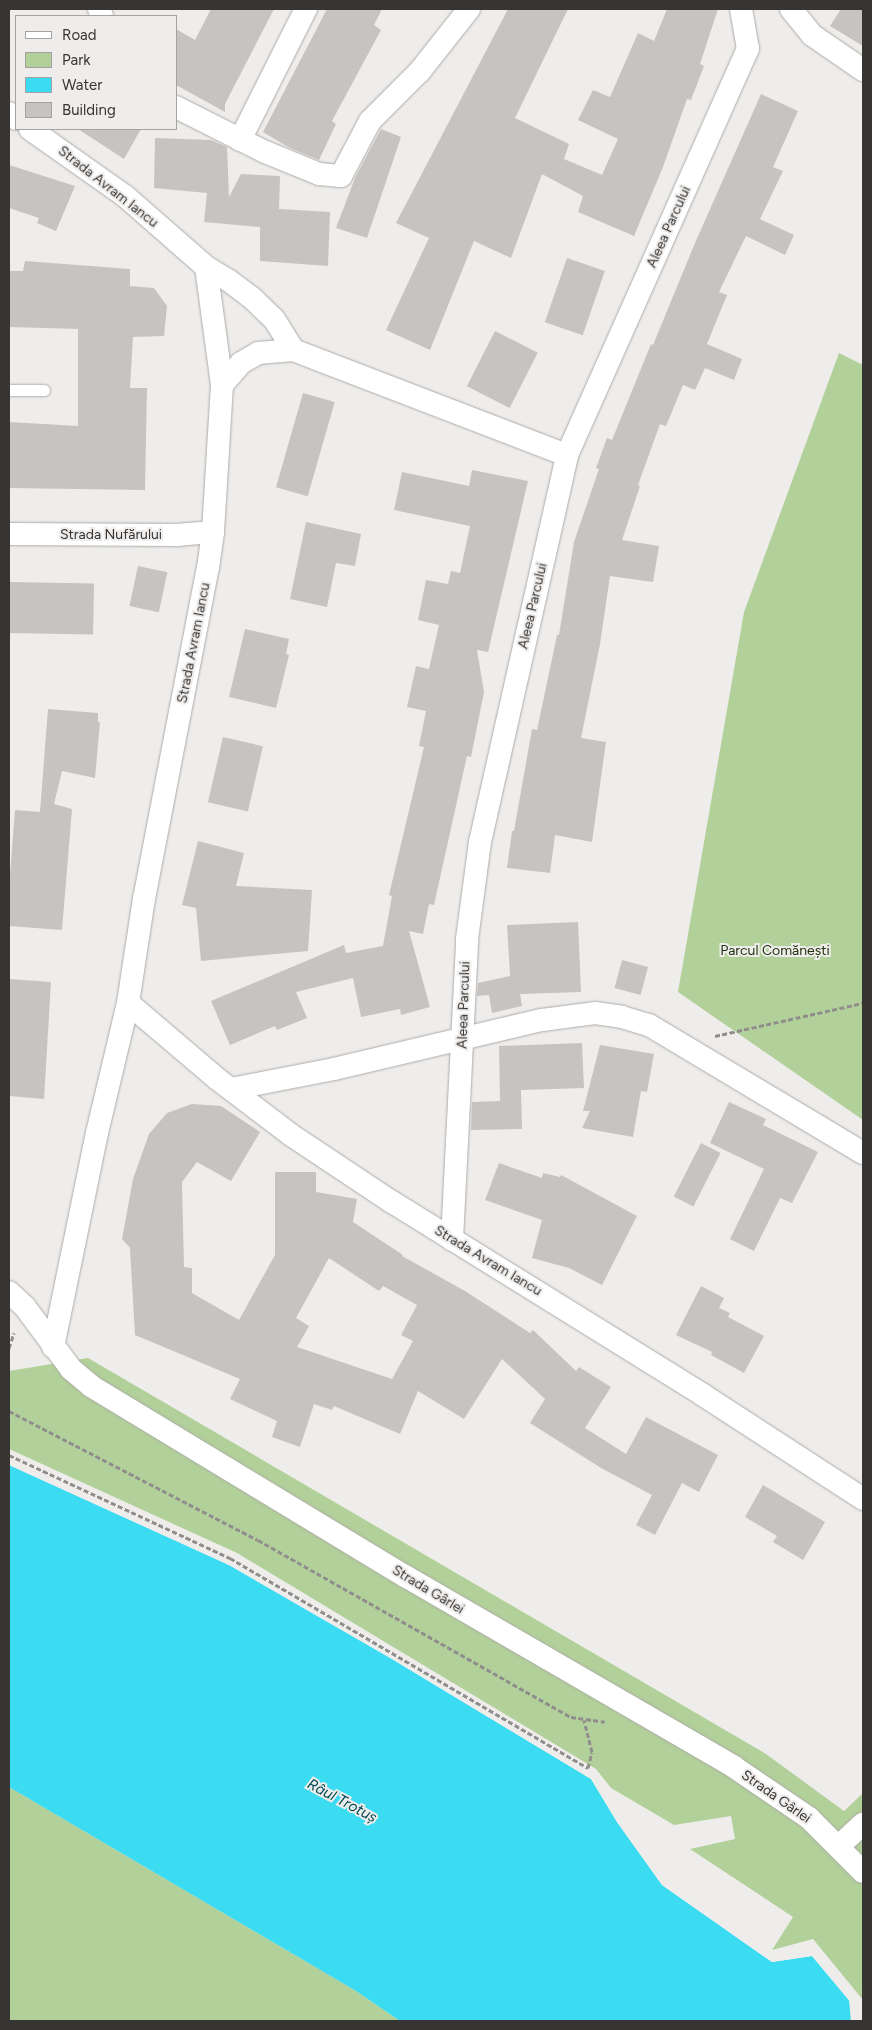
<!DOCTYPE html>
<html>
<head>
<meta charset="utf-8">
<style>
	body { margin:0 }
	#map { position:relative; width:872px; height:2030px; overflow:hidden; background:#efedeb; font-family:Figtree,sans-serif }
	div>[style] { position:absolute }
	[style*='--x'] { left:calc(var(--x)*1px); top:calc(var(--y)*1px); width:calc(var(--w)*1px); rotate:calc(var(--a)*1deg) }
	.green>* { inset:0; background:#b2d099 }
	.water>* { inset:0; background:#3bdbf1 }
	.pier>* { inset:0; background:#efedeb }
	.building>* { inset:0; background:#c6c3c1; transform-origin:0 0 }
	.path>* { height:3px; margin-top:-1.5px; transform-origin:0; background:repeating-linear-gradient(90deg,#908e8d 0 5px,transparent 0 7.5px) }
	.roads { filter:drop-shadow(0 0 1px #adaba9) drop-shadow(0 0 1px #adaba9) }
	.lane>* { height:11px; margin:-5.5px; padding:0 5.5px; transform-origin:5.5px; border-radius:5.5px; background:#fff }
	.street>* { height:22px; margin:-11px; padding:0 11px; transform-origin:11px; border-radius:11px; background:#fff }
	span { translate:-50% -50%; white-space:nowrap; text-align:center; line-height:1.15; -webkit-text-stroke:4px #efedeb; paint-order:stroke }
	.street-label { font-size:14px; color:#363534 }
	.park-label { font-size:14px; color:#21320d }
	.water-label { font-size:15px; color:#014953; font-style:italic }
	.frame { position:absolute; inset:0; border:10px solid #363534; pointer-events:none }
	.legend { position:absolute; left:15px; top:15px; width:162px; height:115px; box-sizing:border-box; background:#efedeb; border:1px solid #a5a3a2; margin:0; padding:6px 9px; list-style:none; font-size:15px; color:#363534 }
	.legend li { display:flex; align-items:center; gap:10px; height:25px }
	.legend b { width:25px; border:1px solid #a5a3a2 }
</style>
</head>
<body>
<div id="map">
	<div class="green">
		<div style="clip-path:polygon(839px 353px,863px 365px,863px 1120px,678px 992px,744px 612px)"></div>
		<div style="clip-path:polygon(88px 1358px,766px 1754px,844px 1811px,863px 1793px,863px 2000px,813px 1939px,772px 1950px,793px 1917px,690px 1849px,735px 1839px,731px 1816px,674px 1825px,611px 1788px,596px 1769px,237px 1553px,9px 1449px,9px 1371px)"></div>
		<div style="clip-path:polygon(9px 1787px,356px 1991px,400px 2021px,9px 2021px)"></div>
	</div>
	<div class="water">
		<div style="clip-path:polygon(9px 1465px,229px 1565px,392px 1659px,591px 1779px,617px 1822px,662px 1885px,772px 1962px,812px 1956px,849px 2000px,851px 2021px,400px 2021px,356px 1991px,9px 1787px)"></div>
	</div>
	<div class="pier">
		<div style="clip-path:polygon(9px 1462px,230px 1563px,393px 1657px,592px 1777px,619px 1820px,664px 1883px,773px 1960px,813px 1954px,851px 1999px,852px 2004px,812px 1956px,772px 1962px,662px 1885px,617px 1822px,591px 1779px,392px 1659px,229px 1565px,9px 1465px)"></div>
	</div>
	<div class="building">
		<div style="clip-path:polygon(211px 9px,274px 9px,225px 104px,225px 112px,176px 85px,176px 29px,195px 40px)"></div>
		<div style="clip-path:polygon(327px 9px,382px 9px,374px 25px,381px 30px,332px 121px,336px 124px,319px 160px,288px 147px,263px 132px)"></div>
		<div style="clip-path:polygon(508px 9px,568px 9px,515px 118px,569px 144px,564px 159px,602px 175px,618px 139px,578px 120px,593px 90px,610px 97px,638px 33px,654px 41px,667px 9px,718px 9px,700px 64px,704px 66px,691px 100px,687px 99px,663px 167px,634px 236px,578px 212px,583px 196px,542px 174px,511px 258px,474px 241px,430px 350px,386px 330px,429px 238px,396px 223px)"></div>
		<div style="clip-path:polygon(841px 9px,863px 9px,863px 46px,830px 26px)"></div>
		<div style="clip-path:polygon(761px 94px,798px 111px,773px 167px,783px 171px,760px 219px,794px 235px,785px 255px,746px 236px,719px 292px,727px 295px,707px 344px,742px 359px,734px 380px,705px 368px,695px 390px,683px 385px,666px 426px,660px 424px,638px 485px,640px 486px,622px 540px,659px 546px,653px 582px,610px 576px,600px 644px,581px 738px,606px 742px,592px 842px,555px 835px,550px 873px,507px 868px,512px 831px,514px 831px,532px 729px,537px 730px,557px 635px,559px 635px,574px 542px,599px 469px,596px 468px,607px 438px,612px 440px,651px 344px,653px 345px,695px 243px)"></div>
		<div style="clip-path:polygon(78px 129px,141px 129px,124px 159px)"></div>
		<div style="clip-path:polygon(381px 129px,401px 137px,367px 238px,336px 228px,355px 178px)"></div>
		<div style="clip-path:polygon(155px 138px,211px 140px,227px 147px,229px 197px,241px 174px,280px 176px,279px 209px,330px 212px,328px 266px,260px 261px,260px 227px,204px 222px,207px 193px,154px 188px)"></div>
		<div style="clip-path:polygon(9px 165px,75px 186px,56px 231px,37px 223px,39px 218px,9px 208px)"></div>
		<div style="left:567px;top:258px;width:40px;height:68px;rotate:19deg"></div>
		<div style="clip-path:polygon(25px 261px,130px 269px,130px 286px,154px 288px,167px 306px,164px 336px,133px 337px,130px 388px,147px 388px,145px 490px,9px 488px,9px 422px,78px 426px,78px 329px,9px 327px,9px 271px,23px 271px)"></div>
		<div style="left:495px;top:331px;width:48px;height:62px;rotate:27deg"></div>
		<div style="left:303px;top:393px;width:33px;height:98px;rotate:16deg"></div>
		<div style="clip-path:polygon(472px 470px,528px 481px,488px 652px,477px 650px,484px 692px,471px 757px,467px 756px,434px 905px,429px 904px,423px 934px,409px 931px,430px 1007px,401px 1015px,400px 1009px,361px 1017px,353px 978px,296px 992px,307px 1018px,277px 1030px,275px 1026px,230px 1045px,211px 1001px,344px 945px,346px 953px,383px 946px,392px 896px,389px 895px,424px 747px,419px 746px,426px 711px,407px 707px,416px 666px,429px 669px,439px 625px,418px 620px,426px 580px,448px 584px,451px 571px,460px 573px,470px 526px,394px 510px,402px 472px,469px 486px)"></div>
		<div style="clip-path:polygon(306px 522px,361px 534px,355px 566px,336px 563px,327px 607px,290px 599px)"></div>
		<div style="left:138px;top:566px;width:30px;height:41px;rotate:12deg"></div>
		<div style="left:9px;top:582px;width:85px;height:51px;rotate:1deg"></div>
		<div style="clip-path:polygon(245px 629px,289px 639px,286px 654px,289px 655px,276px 708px,229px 697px)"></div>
		<div style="clip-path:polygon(48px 709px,98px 713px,98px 722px,100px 722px,95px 778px,62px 771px,54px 804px,72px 809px,62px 930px,9px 926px,9px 888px,15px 810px,40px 812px)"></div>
		<div style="left:223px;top:737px;width:41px;height:67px;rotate:13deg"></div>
		<div style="clip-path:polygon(198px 841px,244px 853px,236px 886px,312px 890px,308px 951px,201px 961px,196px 908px,182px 905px)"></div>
		<div style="clip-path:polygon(578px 922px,581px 992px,520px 994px,522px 1006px,492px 1013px,489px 995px,477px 996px,478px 983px,510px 976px,507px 925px)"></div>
		<div style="left:622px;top:960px;width:27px;height:29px;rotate:15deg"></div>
		<div style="clip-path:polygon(9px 979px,51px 982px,44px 1099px,9px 1096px)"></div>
		<div style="clip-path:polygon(582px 1043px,584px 1088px,521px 1090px,522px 1129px,471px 1130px,472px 1102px,500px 1101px,499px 1046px)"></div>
		<div style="clip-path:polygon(600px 1045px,654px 1054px,647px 1092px,641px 1091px,633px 1137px,582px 1128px,590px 1111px,583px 1111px)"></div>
		<div style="clip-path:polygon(729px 1102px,766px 1119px,763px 1125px,818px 1152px,792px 1203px,780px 1198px,754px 1251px,730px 1239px,764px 1169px,710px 1143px)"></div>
		<div style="clip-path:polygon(evenodd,192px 1104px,221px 1106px,260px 1132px,231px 1181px,197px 1162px,182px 1182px,184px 1267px,192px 1268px,192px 1293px,239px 1320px,275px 1255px,275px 1172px,316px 1172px,316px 1192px,357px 1199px,353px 1222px,403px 1255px,402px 1256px,465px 1291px,530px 1333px,533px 1330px,576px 1371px,579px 1367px,611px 1387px,585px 1428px,626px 1454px,646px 1417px,718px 1455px,699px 1492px,682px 1483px,655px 1535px,636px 1525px,652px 1495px,601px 1468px,530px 1423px,545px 1399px,502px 1359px,464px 1419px,418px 1391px,400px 1434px,334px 1406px,332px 1410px,314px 1404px,300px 1447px,272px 1437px,277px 1421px,230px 1399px,240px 1379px,135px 1335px,130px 1248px,122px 1239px,133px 1179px,149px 1134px,167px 1113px,192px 1104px,329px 1258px,379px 1291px,383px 1286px,417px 1305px,401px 1335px,413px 1341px,392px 1379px,297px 1347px,309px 1326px,296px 1318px,329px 1258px)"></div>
		<div style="left:701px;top:1143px;width:22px;height:60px;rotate:27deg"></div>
		<div style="clip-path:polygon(499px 1163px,542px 1178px,543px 1173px,560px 1177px,561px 1175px,637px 1216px,602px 1285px,569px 1268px,532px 1258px,542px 1220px,485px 1200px)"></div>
		<div style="clip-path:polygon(701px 1286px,724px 1298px,719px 1308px,730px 1313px,728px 1317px,764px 1336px,744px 1373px,711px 1355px,712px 1352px,676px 1335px)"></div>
		<div style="clip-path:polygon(763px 1485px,825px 1522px,803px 1560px,773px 1542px,777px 1536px,745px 1517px)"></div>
	</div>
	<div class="path">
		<div style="--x:715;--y:1036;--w:152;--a:-12.6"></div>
		<div style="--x:9;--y:1348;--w:16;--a:-72"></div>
		<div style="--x:9;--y:1411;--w:280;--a:27.4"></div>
		<div style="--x:258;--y:1540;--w:360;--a:29.5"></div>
		<div style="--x:571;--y:1717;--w:34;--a:8"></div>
		<div style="--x:9;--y:1455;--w:244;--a:25"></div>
		<div style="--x:230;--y:1558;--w:415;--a:30.4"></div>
		<div style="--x:588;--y:1768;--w:16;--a:-76"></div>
		<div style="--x:592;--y:1752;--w:33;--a:-104"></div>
	</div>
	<div class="roads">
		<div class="lane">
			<div style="--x:9;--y:390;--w:35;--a:0"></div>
		</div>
		<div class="street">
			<div style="--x:99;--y:9;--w:8;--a:67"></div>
			<div style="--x:791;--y:9;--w:33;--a:51"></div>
			<div style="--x:812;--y:35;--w:62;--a:34.5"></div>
			<div style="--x:176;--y:107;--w:97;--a:26.8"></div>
			<div style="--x:263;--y:151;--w:61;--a:22.3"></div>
			<div style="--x:319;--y:174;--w:22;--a:5"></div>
			<div style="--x:341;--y:176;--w:62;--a:-62.2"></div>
			<div style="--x:370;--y:121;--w:71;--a:-45"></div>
			<div style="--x:420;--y:71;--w:79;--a:-51.7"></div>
			<div style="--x:9;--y:113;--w:9;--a:41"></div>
			<div style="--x:30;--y:129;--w:116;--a:35.2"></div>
			<div style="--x:125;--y:196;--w:108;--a:41.2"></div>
			<div style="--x:206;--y:267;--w:26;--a:31"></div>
			<div style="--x:228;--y:280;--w:31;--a:37"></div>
			<div style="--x:253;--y:299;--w:29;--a:44"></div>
			<div style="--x:274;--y:319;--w:36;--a:58"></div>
			<div style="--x:240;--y:140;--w:147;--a:-63.3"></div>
			<div style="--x:222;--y:385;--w:29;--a:-49"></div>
			<div style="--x:241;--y:363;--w:20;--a:-30"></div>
			<div style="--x:258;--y:353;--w:35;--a:-5"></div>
			<div style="--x:293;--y:350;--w:293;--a:21"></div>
			<div style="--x:9;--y:534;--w:168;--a:0.3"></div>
			<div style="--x:177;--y:535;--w:36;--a:-5"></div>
			<div style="--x:128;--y:1003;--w:116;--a:40.4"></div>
			<div style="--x:216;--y:1078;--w:94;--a:37.2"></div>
			<div style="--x:291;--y:1135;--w:121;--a:33.6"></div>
			<div style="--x:392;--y:1202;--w:366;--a:31.8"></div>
			<div style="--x:703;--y:1395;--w:191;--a:33"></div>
			<div style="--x:231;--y:1089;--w:105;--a:-11"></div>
			<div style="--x:334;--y:1069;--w:214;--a:-13.3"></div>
			<div style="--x:542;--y:1020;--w:53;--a:-7.5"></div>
			<div style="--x:595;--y:1013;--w:27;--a:8"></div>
			<div style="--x:622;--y:1017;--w:28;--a:17"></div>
			<div style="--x:649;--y:1025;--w:249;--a:30.9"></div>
			<div style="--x:452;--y:1240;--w:301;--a:-87.1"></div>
			<div style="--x:467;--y:939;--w:98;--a:-82.4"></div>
			<div style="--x:480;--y:842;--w:397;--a:-77.3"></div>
			<div style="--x:567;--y:455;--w:445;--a:-66"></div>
			<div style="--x:748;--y:49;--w:41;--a:-99.9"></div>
			<div style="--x:9;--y:1292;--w:22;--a:43"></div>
			<div style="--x:25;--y:1307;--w:77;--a:53.4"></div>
			<div style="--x:71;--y:1369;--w:26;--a:40"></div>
			<div style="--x:91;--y:1386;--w:367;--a:31.2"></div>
			<div style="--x:405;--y:1576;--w:380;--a:30.1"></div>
			<div style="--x:734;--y:1767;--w:91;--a:34.2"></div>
			<div style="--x:809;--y:1818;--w:76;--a:45"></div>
			<div style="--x:53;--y:1347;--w:218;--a:-78.4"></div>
			<div style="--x:97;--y:1133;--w:134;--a:-76.6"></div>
			<div style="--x:128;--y:1003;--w:105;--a:-81.3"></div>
			<div style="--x:144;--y:899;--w:337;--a:-79.1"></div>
			<div style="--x:208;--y:568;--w:36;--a:-82"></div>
			<div style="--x:213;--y:532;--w:147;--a:-86.5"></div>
			<div style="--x:222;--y:385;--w:119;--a:-97.7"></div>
			<div style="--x:839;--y:1846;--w:33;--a:-43"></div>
		</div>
	</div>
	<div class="street-label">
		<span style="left:108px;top:187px;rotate:38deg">Strada Avram Iancu</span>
		<span style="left:669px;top:227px;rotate:-66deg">Aleea Parcului</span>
		<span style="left:111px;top:535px">Strada Nufărului</span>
		<span style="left:533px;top:606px;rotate:-77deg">Aleea Parcului</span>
		<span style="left:194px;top:643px;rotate:-79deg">Strada Avram Iancu</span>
		<span style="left:464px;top:1005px;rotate:-88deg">Aleea Parcului</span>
		<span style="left:488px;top:1261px;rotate:31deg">Strada Avram Iancu</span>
		<span style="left:428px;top:1590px;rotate:31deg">Strada Gârlei</span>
		<span style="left:776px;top:1797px;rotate:35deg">Strada Gârlei</span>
	</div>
	<div class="park-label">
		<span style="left:775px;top:951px">Parcul Comănești</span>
	</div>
	<div class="water-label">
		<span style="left:342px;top:1801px;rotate:28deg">Râul Trotuș</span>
	</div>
	<div class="frame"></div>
	<ul class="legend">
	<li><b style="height:6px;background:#fff"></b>Road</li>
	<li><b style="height:14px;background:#b2d099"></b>Park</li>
	<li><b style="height:14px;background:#3bdbf1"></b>Water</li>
	<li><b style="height:14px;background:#c6c3c1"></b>Building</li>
	</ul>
</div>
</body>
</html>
